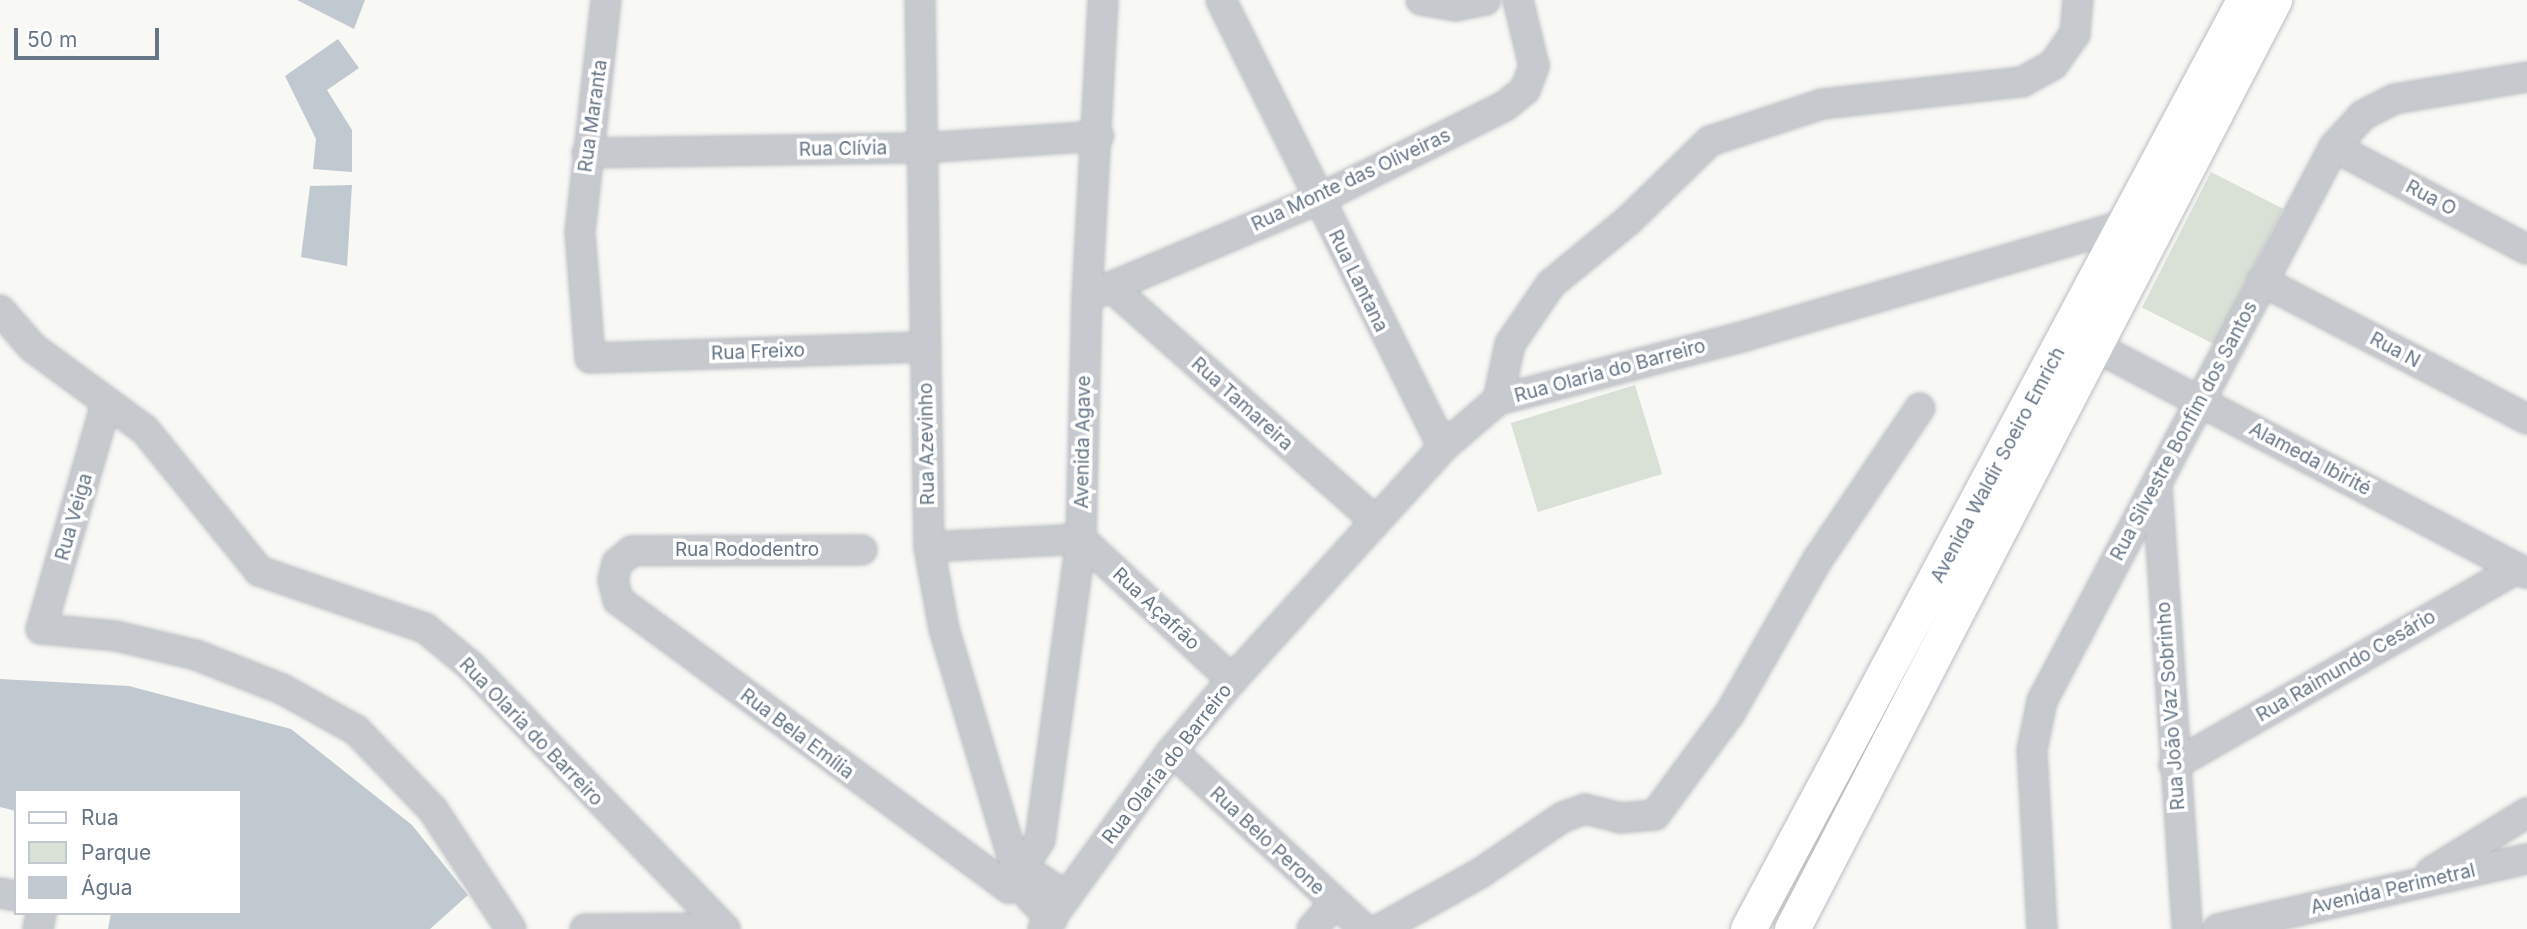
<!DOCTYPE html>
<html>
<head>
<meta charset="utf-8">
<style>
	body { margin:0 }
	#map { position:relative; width:2527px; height:929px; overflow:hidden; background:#f8f8f5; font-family:Inter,sans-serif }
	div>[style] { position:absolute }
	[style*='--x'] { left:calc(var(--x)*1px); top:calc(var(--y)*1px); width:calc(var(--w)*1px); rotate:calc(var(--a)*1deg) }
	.green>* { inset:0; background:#d9e0d6; transform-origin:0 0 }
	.water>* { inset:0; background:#c0c9cf }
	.roads { filter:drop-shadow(0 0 2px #b9bdc1) drop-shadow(0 0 2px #b9bdc1) }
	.minor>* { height:28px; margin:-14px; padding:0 14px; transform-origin:14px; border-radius:14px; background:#c6c9cd }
	.major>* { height:35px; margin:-17.5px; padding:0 17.5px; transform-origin:17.5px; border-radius:17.5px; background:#fff }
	span { translate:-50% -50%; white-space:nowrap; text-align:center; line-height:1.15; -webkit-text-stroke:7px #fff; paint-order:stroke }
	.street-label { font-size:19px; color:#667687 }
	.legend { position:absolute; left:14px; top:789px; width:228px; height:126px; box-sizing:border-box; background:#fff; border:2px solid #c2c8cf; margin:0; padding:9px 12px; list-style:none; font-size:21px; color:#667687 }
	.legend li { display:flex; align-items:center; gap:14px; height:35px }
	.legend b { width:35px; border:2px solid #c2c8cf }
	.scale { position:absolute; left:14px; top:28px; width:145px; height:32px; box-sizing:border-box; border:4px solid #667687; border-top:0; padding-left:9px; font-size:21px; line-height:24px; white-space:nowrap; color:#667687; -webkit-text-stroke:5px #fff; paint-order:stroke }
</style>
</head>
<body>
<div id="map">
	<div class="green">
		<div style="left:2211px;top:172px;width:81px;height:152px;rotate:27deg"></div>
		<div style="left:1635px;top:385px;width:93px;height:130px;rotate:73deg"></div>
	</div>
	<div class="water">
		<div style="clip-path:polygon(297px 0,365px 0,354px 29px)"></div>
		<div style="clip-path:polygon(338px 39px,359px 68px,327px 90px,352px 130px,352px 172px,313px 169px,316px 139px,285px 76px)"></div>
		<div style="clip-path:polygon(352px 185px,347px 266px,301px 257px,310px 186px)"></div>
		<div style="clip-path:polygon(0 679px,129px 686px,291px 729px,412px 825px,468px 895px,430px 929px,108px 929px,111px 913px,240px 913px,240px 791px,16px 791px,16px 811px,0 807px)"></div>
	</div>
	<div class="roads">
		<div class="minor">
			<div style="--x:606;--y:0;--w:234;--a:96.4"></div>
			<div style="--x:580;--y:233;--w:125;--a:85.4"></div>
			<div style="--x:590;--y:358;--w:336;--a:-1.9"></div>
			<div style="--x:920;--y:0;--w:547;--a:89.06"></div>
			<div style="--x:929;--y:547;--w:83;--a:79.6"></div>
			<div style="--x:944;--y:629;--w:236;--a:73.3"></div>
			<div style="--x:1012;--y:855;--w:47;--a:66.2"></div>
			<div style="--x:1031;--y:898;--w:30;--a:45"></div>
			<div style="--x:1221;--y:0;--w:499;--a:63.6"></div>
			<div style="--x:1421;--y:0;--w:35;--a:10"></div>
			<div style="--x:1455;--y:6;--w:31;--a:-11"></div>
			<div style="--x:2334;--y:147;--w:218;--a:27.9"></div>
			<div style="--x:587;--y:153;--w:335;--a:-0.9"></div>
			<div style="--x:922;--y:148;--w:177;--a:-3.9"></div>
			<div style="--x:2262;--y:281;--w:299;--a:27.5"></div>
			<div style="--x:1111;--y:287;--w:351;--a:41.5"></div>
			<div style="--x:1087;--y:297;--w:252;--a:-22.9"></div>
			<div style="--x:1319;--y:199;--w:208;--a:-26.6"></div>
			<div style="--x:1505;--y:106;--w:26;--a:-39"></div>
			<div style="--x:1525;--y:90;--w:26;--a:-69"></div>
			<div style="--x:1534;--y:66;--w:68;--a:-103.6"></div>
			<div style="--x:0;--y:310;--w:49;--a:49.1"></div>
			<div style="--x:32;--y:347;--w:140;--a:36.3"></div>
			<div style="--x:145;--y:430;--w:181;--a:51"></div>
			<div style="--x:259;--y:571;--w:176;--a:19"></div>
			<div style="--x:425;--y:628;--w:60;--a:39.6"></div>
			<div style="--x:471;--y:666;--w:366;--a:46"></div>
			<div style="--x:2094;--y:346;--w:489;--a:27.7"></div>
			<div style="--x:1498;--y:400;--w:57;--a:-77.9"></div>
			<div style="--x:1510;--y:344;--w:73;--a:-55.7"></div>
			<div style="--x:1551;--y:284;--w:101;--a:-39.4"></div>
			<div style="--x:1629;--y:220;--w:113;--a:-44.3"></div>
			<div style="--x:1710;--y:141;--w:118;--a:-18.3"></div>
			<div style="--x:1822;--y:104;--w:201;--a:-6.3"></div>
			<div style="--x:2022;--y:82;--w:35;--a:-29"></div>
			<div style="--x:2053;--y:65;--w:38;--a:-55"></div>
			<div style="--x:2075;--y:34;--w:34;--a:-85"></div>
			<div style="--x:106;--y:404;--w:234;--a:106.1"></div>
			<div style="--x:41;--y:629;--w:75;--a:5.3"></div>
			<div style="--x:116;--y:636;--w:82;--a:13.4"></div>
			<div style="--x:196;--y:655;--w:92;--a:21.6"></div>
			<div style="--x:282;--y:689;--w:85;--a:29"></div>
			<div style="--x:356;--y:730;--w:111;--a:46.1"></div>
			<div style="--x:433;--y:810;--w:142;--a:56.8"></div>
			<div style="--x:2157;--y:485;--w:445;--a:86.1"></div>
			<div style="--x:929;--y:547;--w:152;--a:-3"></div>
			<div style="--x:1081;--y:539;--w:207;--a:43"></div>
			<div style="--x:862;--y:550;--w:230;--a:179.8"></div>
			<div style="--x:632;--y:551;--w:19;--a:141"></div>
			<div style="--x:617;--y:563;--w:17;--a:103"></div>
			<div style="--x:613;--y:580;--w:21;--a:76"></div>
			<div style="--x:618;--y:600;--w:486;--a:36.4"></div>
			<div style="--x:1009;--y:888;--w:57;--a:-57.1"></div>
			<div style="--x:1040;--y:840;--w:304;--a:-82.2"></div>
			<div style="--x:1081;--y:539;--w:242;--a:-88.6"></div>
			<div style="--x:1087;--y:297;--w:297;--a:-86.9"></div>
			<div style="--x:1172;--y:751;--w:262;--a:42.8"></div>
			<div style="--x:2174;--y:765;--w:396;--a:-29.8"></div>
			<div style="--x:2431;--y:872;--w:113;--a:-31.6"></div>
			<div style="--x:1020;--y:875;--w:20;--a:11"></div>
			<div style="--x:1040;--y:879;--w:32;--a:34"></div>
			<div style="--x:0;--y:893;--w:16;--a:11"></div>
			<div style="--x:38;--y:929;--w:16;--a:-79"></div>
			<div style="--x:585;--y:929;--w:138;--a:-0.4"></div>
			<div style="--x:1043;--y:929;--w:220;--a:-54.1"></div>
			<div style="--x:1172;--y:751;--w:93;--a:-49.8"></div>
			<div style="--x:1232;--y:680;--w:314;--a:-47.8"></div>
			<div style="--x:1443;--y:447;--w:72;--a:-40.5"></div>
			<div style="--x:1498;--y:400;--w:255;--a:-14.5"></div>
			<div style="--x:1745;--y:336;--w:399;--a:-16.3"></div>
			<div style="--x:2128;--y:224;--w:9;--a:21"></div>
			<div style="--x:1312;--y:929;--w:33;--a:-49"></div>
			<div style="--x:1380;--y:929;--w:113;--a:-29.1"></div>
			<div style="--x:1479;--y:874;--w:102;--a:-34.2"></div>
			<div style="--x:1563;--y:817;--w:23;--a:-20"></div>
			<div style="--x:1585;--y:809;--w:36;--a:14"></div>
			<div style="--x:1620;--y:818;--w:35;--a:-5"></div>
			<div style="--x:1655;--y:815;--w:127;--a:-53.7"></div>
			<div style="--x:1730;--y:713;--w:177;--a:-60.3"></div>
			<div style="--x:1818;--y:559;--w:182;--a:-56"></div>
			<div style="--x:2042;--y:929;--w:179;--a:-93.2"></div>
			<div style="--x:2032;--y:750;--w:50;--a:-78.5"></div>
			<div style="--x:2042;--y:701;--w:626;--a:-62.21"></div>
			<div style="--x:2334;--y:147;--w:43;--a:-47.8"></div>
			<div style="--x:2363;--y:115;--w:35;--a:-27"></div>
			<div style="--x:2394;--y:99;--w:135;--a:-9.4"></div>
			<div style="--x:2218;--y:929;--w:317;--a:-12.8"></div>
		</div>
		<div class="major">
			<div style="--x:1748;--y:929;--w:1053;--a:-61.9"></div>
			<div style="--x:1792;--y:929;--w:1047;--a:-62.58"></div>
		</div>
	</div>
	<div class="street-label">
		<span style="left:593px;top:116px;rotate:-82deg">Rua Maranta</span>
		<span style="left:843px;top:149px;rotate:-1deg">Rua Clívia</span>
		<span style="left:1351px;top:180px;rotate:-25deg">Rua Monte das Oliveiras</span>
		<span style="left:2431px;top:198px;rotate:28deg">Rua O</span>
		<span style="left:1358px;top:281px;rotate:64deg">Rua Lantana</span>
		<span style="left:2395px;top:350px;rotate:28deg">Rua N</span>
		<span style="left:758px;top:352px;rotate:-2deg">Rua Freixo</span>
		<span style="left:1610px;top:371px;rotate:-15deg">Rua Olaria do Barreiro</span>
		<span style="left:1242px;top:404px;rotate:42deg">Rua Tamareira</span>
		<span style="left:2184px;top:431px;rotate:-62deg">Rua Silvestre Bonfim dos Santos</span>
		<span style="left:1083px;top:442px;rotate:-89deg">Avenida Agave</span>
		<span style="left:927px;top:444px;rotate:-91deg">Rua Azevinho</span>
		<span style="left:2310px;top:459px;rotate:28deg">Alameda Ibirité</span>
		<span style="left:1998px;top:465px;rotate:-62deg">Avenida Waldir Soeiro Emrich</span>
		<span style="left:74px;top:517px;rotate:-74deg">Rua Veiga</span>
		<span style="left:747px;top:550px">Rua Rododentro</span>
		<span style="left:1156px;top:609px;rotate:43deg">Rua Açafrão</span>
		<span style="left:2346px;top:666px;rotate:-30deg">Rua Raimundo Cesário</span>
		<span style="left:2171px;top:706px;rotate:-94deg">Rua João Vaz Sobrinho</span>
		<span style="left:531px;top:732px;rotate:46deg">Rua Olaria do Barreiro</span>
		<span style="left:797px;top:734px;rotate:37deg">Rua Bela Emília</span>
		<span style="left:1167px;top:764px;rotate:-52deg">Rua Olaria do Barreiro</span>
		<span style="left:1267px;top:841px;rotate:43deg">Rua Belo Perone</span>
		<span style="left:2393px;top:889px;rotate:-13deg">Avenida Perimetral</span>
	</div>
	<ul class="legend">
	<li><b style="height:9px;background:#fff"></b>Rua</li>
	<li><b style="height:19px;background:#d9e0d6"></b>Parque</li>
	<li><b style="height:19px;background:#c0c9cf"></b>Água</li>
	</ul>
	<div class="scale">50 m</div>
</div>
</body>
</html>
